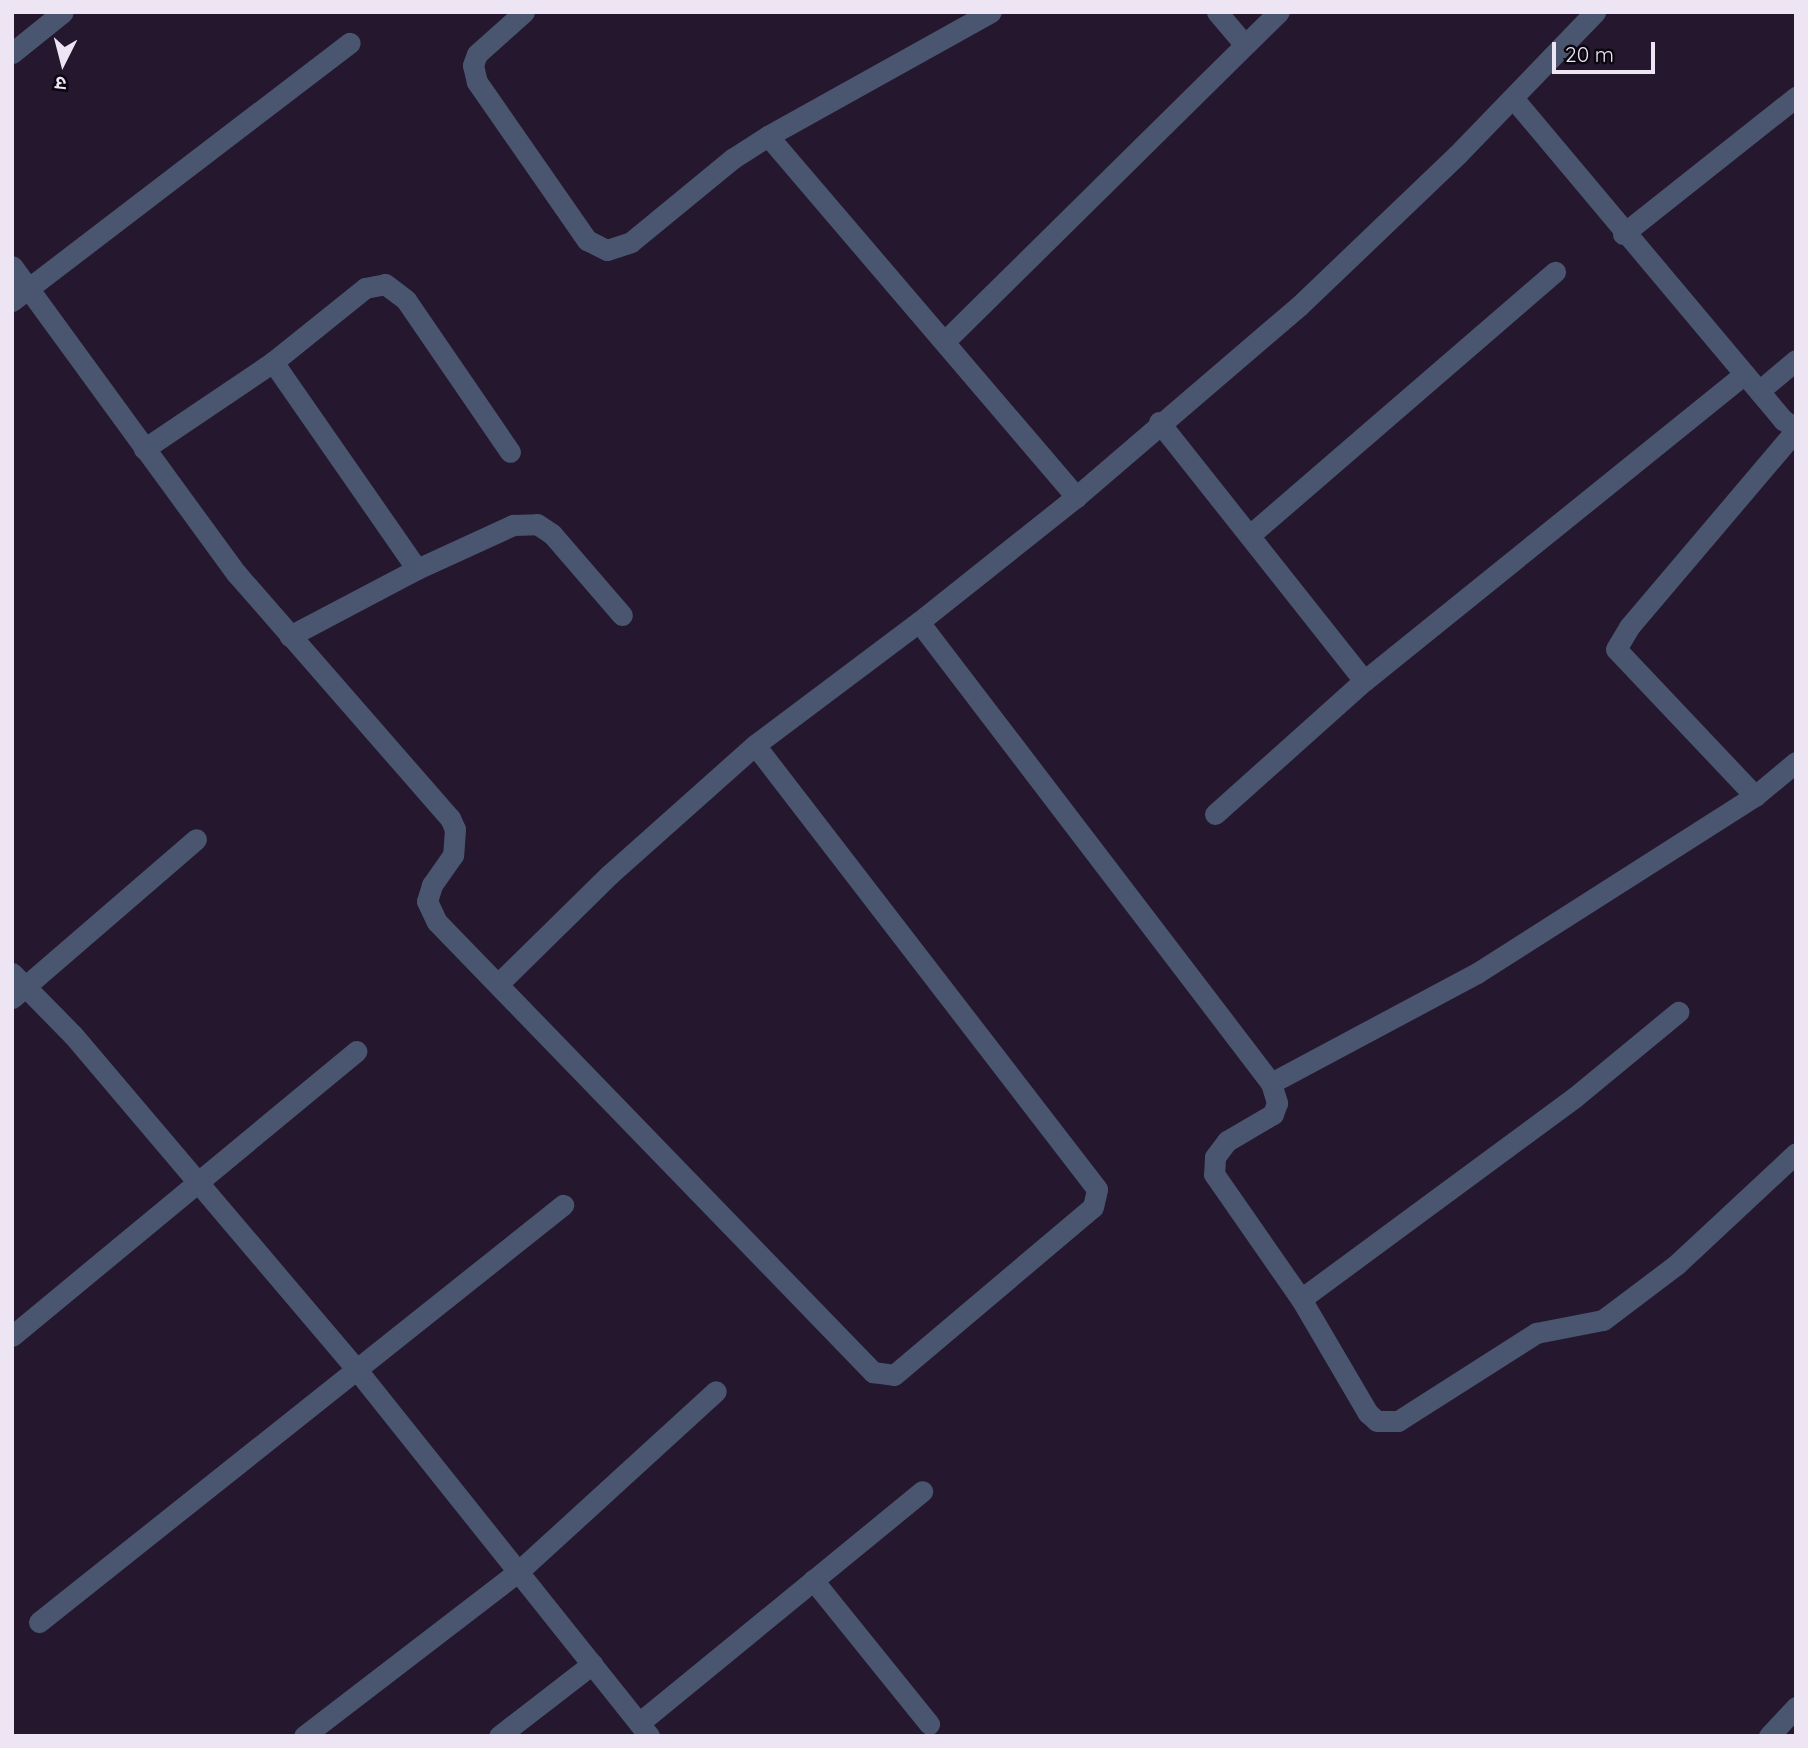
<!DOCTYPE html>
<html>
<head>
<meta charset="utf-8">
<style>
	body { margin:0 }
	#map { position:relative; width:1808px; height:1748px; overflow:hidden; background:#25182e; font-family:Quicksand,"Noto Sans Devanagari",sans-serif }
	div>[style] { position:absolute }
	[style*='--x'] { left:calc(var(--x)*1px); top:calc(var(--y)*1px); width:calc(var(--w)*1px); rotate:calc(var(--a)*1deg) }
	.street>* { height:21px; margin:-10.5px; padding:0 10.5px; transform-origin:10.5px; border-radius:10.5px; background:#4a5670 }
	span { translate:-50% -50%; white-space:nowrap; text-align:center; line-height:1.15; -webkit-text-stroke:7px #0b060f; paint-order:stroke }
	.frame { position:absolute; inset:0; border:14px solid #ede5f4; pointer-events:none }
	.north { position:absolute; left:28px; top:28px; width:70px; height:70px; -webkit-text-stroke:5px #0b060f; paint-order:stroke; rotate:186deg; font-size:19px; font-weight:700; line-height:28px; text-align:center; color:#ede5f4 }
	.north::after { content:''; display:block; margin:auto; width:24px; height:32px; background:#ede5f4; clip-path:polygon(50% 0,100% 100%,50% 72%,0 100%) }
	.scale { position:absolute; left:1552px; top:42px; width:103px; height:32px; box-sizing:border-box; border:4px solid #ede5f4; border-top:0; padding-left:9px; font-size:21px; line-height:24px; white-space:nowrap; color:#ede5f4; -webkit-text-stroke:5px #0b060f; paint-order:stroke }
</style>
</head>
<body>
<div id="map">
	<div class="street">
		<div style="--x:524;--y:12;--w:63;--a:138.2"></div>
		<div style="--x:477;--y:54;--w:12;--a:110"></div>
		<div style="--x:473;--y:65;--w:17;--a:77"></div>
		<div style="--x:477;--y:82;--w:193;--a:55.2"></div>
		<div style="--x:587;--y:240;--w:22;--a:27"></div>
		<div style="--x:607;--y:250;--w:25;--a:-18"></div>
		<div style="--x:631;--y:242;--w:131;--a:-39.4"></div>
		<div style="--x:732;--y:159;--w:43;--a:-32.6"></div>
		<div style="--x:768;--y:136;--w:475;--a:49.5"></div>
		<div style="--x:1076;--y:497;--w:201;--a:141.5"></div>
		<div style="--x:919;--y:622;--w:580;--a:52.64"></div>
		<div style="--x:1271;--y:1083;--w:21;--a:73"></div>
		<div style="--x:1277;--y:1103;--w:12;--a:110"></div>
		<div style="--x:1273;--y:1114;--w:53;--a:149.6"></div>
		<div style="--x:1227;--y:1141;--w:20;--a:127"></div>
		<div style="--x:1215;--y:1157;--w:17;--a:93"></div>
		<div style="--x:1214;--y:1174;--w:152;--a:55.2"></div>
		<div style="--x:1301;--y:1299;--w:132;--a:59.6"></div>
		<div style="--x:1368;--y:1413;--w:12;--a:42"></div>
		<div style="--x:1377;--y:1421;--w:21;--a:0"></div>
		<div style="--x:1398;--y:1421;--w:164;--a:-32.5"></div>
		<div style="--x:1536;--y:1333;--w:68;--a:-11"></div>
		<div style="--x:1603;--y:1320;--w:91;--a:-37"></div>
		<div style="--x:1676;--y:1265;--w:164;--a:-43"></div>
		<div style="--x:1217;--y:12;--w:43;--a:49.7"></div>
		<div style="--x:12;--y:53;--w:65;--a:-38.8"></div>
		<div style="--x:1513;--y:98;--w:420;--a:50"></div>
		<div style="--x:1783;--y:420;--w:15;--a:32"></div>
		<div style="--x:768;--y:136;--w:255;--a:-29.1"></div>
		<div style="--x:1623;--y:234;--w:221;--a:-38.4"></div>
		<div style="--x:12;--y:266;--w:380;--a:53.9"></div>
		<div style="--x:236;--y:573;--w:325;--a:48.9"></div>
		<div style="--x:450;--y:818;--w:12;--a:66"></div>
		<div style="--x:455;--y:829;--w:26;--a:94"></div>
		<div style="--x:453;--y:855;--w:37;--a:125"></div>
		<div style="--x:432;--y:885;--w:17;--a:107"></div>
		<div style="--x:427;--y:901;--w:23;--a:65"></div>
		<div style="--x:437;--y:922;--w:627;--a:45.91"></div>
		<div style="--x:873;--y:1372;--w:21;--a:8"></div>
		<div style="--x:894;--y:1375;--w:260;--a:-40.2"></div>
		<div style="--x:1093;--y:1207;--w:18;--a:-77"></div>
		<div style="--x:1097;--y:1189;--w:560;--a:-127.61"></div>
		<div style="--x:12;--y:301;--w:425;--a:-37.4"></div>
		<div style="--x:945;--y:341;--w:469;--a:-44.6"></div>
		<div style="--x:273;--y:362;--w:252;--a:55.2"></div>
		<div style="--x:417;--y:569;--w:144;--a:152.2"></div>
		<div style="--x:1759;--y:391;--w:48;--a:-40"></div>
		<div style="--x:1159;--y:422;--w:330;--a:51.6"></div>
		<div style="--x:144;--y:449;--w:156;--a:-34"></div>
		<div style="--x:273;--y:362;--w:118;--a:-38.8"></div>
		<div style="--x:365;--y:288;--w:20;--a:-11"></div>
		<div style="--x:385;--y:284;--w:26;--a:37"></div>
		<div style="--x:406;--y:300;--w:184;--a:55.6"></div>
		<div style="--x:1076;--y:497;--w:294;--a:-40.6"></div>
		<div style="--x:1299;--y:306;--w:219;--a:-43.7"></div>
		<div style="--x:1457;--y:155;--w:199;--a:-46"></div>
		<div style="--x:1250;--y:535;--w:403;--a:-40.8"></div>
		<div style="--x:417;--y:569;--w:106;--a:-24.6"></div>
		<div style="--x:513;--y:525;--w:24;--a:-2"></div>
		<div style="--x:537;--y:524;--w:18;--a:34"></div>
		<div style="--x:552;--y:534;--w:107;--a:49.2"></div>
		<div style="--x:1755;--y:796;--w:202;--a:-133.4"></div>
		<div style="--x:1616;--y:649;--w:26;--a:-59"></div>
		<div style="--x:1629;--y:627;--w:258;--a:-49.7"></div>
		<div style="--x:1215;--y:814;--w:200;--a:-41.8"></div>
		<div style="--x:1364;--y:681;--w:489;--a:-38.9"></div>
		<div style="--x:12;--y:973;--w:87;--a:45.5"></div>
		<div style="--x:73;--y:1035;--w:439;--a:49.7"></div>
		<div style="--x:357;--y:1370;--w:468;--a:51.4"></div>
		<div style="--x:498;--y:984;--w:156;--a:-44.5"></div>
		<div style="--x:609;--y:875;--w:195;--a:-41.7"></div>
		<div style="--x:755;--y:745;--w:205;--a:-36.9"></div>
		<div style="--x:12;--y:998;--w:243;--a:-40.8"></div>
		<div style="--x:1271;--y:1083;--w:234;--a:-28.1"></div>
		<div style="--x:1477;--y:973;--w:330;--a:-32.5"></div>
		<div style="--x:1755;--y:796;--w:53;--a:-39.7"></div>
		<div style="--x:1301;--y:1299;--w:340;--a:-36.4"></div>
		<div style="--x:1575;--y:1097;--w:134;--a:-39.5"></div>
		<div style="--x:12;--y:1336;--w:447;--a:-39.6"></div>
		<div style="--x:813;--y:1580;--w:185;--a:51.1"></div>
		<div style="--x:39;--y:1622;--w:670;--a:-38.51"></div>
		<div style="--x:639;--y:1723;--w:366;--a:-39.3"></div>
		<div style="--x:304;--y:1736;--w:272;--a:-37.5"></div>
		<div style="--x:520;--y:1570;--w:265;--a:-42.4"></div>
		<div style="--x:499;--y:1736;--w:118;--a:-37.7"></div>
		<div style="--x:1769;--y:1736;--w:40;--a:-47"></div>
	</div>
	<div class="frame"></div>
	<div class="north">उ</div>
	<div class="scale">20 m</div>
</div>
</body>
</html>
